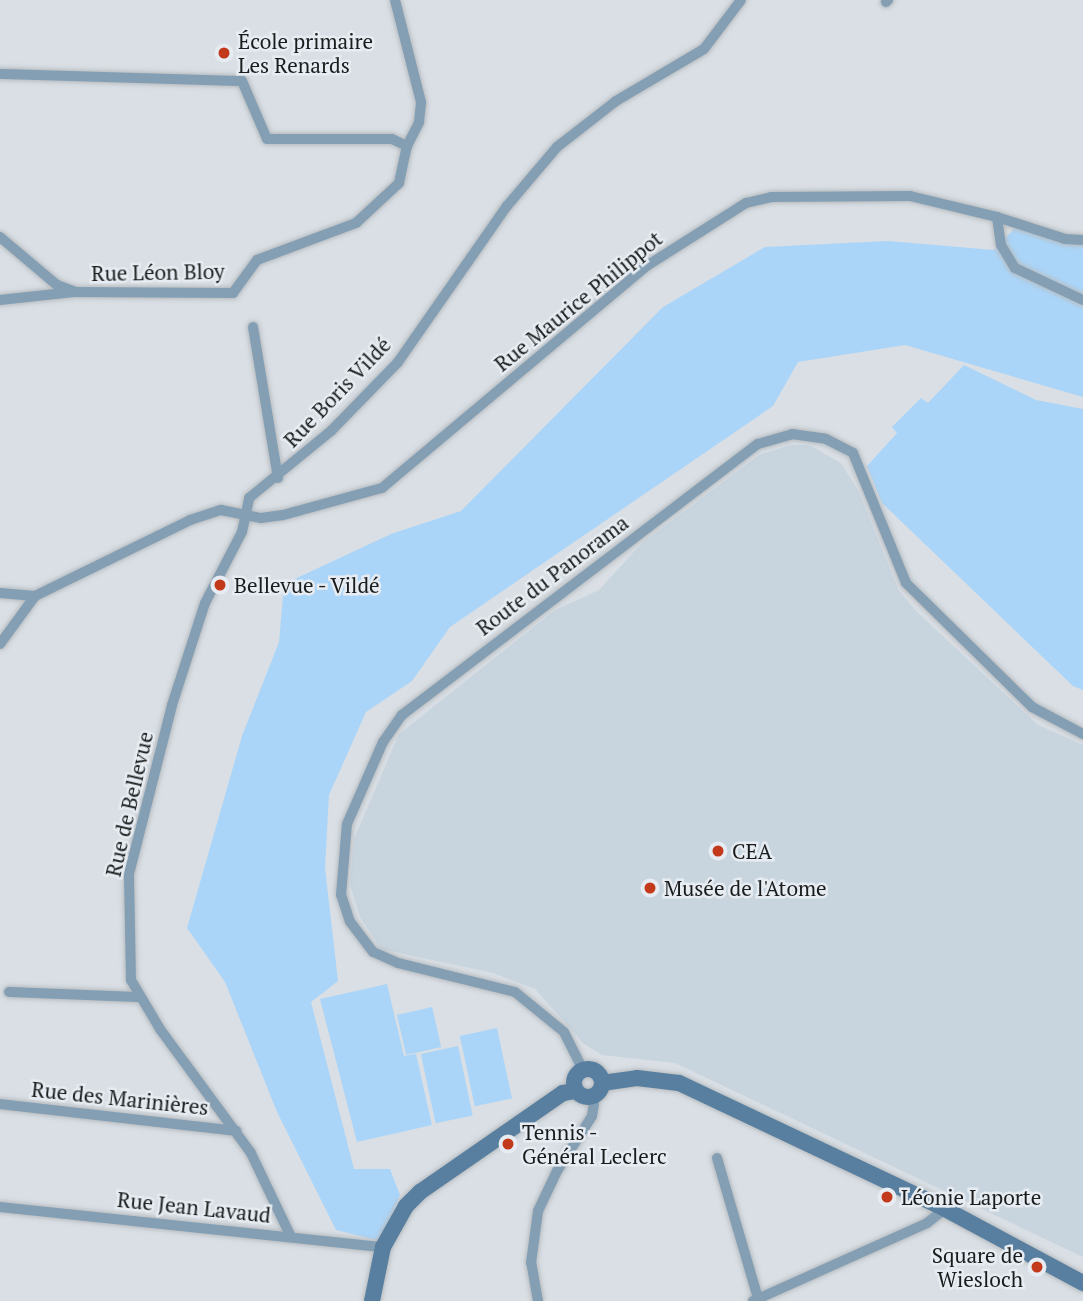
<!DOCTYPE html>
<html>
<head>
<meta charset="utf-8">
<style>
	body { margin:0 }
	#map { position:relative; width:1083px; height:1301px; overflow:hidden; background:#d9dfe4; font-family:"PT Serif",serif }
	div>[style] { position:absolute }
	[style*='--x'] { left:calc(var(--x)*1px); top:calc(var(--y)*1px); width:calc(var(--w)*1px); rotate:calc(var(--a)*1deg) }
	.built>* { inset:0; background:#c8d5df }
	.green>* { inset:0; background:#abd5f8; transform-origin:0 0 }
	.roads { filter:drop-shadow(0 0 2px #b7bcc0) drop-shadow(0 0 2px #b7bcc0) }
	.street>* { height:10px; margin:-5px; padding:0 5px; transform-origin:5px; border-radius:5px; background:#849fb4 }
	.secondary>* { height:16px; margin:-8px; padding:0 8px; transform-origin:8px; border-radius:8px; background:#587f9f }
	.secondary>.ring { margin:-8px; padding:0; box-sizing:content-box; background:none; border:16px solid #587f9f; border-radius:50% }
	.dots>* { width:19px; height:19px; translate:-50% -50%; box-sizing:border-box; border:4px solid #e6ecf1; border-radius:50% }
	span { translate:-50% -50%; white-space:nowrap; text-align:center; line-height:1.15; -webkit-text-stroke:5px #e6ecf1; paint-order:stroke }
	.poi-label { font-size:21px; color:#1a1d1e }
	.left { translate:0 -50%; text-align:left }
	.right { translate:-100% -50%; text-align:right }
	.street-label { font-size:21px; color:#1a1d1e }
</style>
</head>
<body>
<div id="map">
	<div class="built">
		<div style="clip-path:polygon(790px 445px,809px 445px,841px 463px,859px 492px,899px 591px,917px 612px,1038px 725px,1083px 745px,1083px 1257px,675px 1063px,602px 1055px,584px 1044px,535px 989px,493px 973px,381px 949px,360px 917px,350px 885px,354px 839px,399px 734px,555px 610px,599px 590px,642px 543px,759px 455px)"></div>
	</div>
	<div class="green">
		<div style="clip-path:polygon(1014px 229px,1083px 242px,1083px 397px,905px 345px,798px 362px,773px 406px,450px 627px,412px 681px,366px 712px,329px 795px,325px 868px,338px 981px,311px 1002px,354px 1169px,390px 1169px,400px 1195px,380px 1241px,336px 1230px,277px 1112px,225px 982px,187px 928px,242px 736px,279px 642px,284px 584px,391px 534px,461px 511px,663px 307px,765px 247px,888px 241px,994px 250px)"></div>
		<div style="clip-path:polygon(964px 365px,1036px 400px,1083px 409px,1083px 690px,1073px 686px,882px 503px,867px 466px,897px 433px,892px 427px,921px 398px,928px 403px)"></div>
		<div style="clip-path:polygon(387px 984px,404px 1056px,416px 1054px,432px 1125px,357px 1142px,320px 999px)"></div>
		<div style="left:432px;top:1007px;width:41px;height:36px;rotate:77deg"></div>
		<div style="left:497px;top:1028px;width:72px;height:38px;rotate:78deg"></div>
		<div style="left:458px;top:1046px;width:71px;height:38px;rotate:78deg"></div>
	</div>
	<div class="roads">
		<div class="street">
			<div style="--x:886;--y:2;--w:3;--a:-45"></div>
			<div style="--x:0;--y:74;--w:242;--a:1.7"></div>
			<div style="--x:242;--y:81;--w:63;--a:66.7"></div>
			<div style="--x:267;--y:139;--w:125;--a:0"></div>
			<div style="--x:392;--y:139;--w:17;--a:25"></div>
			<div style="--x:997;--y:217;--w:28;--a:82"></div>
			<div style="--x:1001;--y:245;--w:27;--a:59"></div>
			<div style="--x:1015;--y:268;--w:75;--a:25.2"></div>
			<div style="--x:0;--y:237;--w:75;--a:40.1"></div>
			<div style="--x:57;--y:285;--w:20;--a:20"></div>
			<div style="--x:76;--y:292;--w:157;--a:0.4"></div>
			<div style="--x:233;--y:293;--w:41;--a:-54"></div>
			<div style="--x:257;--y:260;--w:106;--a:-20.5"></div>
			<div style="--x:356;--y:223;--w:59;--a:-42.9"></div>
			<div style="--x:399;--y:183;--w:38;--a:-78"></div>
			<div style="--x:407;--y:146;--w:27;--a:-63"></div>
			<div style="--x:419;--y:122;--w:20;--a:-84"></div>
			<div style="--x:421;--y:102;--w:105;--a:-104.3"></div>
			<div style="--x:0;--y:300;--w:74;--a:-6.2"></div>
			<div style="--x:253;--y:327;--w:153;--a:80.6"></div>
			<div style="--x:0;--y:593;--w:35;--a:5"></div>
			<div style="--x:0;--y:644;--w:59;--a:-53.9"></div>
			<div style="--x:35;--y:596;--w:173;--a:-26.1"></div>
			<div style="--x:190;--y:520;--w:33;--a:-18"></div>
			<div style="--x:221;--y:510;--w:41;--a:11.3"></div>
			<div style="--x:261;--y:518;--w:22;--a:-8"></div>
			<div style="--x:283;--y:515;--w:103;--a:-15.3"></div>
			<div style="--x:382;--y:488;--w:344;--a:-40"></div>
			<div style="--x:645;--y:267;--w:120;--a:-32.4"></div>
			<div style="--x:746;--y:203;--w:26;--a:-13"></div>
			<div style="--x:771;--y:197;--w:139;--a:-0.4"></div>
			<div style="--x:910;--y:196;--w:89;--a:13.6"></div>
			<div style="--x:997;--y:217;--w:71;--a:17.9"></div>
			<div style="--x:1065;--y:239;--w:18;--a:3"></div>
			<div style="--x:9;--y:992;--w:129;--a:2.2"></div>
			<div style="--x:583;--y:1070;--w:42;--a:-116.6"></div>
			<div style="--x:564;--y:1032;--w:63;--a:-140.8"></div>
			<div style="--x:515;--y:992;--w:121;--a:-166.1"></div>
			<div style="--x:398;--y:963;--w:27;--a:-156"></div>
			<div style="--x:373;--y:952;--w:38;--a:-127"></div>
			<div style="--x:350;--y:922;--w:28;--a:-108"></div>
			<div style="--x:341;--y:895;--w:71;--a:-85.2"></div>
			<div style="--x:347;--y:824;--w:90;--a:-66.3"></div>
			<div style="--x:383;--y:742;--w:33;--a:-55"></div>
			<div style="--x:402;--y:715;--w:447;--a:-37.3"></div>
			<div style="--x:758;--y:444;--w:35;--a:-16"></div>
			<div style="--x:792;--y:434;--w:34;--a:8"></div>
			<div style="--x:826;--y:439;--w:30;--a:27"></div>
			<div style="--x:853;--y:453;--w:140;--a:67.8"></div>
			<div style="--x:906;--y:583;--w:177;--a:44.5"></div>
			<div style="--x:1032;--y:707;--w:58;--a:27.9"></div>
			<div style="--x:0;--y:1104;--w:238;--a:6.5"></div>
			<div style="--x:717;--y:1158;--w:146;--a:73.7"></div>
			<div style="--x:0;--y:1207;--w:385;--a:6"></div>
			<div style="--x:291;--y:1237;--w:93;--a:-115.5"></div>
			<div style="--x:251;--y:1153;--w:154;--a:-126.3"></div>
			<div style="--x:160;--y:1029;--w:57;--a:-120.6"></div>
			<div style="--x:131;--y:980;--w:106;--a:-91.1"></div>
			<div style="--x:129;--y:874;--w:174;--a:-75.7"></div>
			<div style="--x:172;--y:705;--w:107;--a:-72.1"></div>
			<div style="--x:205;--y:603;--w:80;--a:-62.5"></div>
			<div style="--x:242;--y:532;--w:35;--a:-78"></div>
			<div style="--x:249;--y:498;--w:106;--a:-39.3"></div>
			<div style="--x:331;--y:431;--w:96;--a:-45.8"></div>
			<div style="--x:398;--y:362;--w:190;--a:-55.1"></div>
			<div style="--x:507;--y:206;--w:77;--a:-49.7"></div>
			<div style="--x:557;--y:147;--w:75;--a:-37.9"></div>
			<div style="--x:616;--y:101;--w:102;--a:-30.6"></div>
			<div style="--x:704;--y:49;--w:61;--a:-52.9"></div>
			<div style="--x:538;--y:1301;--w:39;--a:-100"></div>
			<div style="--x:531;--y:1263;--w:52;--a:-82.3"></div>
			<div style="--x:538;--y:1211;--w:44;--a:-64.6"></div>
			<div style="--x:557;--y:1171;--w:65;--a:-57.5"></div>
			<div style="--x:592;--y:1116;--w:12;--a:-81"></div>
			<div style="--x:594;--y:1104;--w:9;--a:-126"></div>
			<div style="--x:753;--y:1301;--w:191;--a:-24.1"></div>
			<div style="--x:927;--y:1223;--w:23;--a:-38"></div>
		</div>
		<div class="secondary">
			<div class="ring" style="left:574px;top:1069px;width:12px;height:12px"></div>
			<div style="--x:602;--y:1083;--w:35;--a:-8"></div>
			<div style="--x:637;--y:1078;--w:42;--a:6.8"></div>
			<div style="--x:679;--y:1083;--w:294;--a:25.3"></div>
			<div style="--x:945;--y:1209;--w:157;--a:28.2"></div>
			<div style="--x:372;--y:1301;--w:55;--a:-78.5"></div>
			<div style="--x:383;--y:1247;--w:47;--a:-60.7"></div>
			<div style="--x:406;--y:1206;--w:20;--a:-45"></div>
			<div style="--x:420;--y:1192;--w:174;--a:-34.7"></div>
			<div style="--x:563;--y:1093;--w:13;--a:-9"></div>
		</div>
	</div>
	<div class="dots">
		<div style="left:224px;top:53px;background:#c3391c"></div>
		<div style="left:220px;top:585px;background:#c3391c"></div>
		<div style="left:718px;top:851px;background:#c3391c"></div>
		<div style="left:650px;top:888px;background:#c3391c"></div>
		<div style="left:508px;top:1144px;background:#c3391c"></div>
		<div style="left:887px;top:1197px;background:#c3391c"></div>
		<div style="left:1037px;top:1267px;background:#c3391c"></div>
	</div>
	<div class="poi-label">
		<span class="left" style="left:238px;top:53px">École primaire<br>Les Renards</span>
		<span class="left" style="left:234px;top:585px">Bellevue - Vildé</span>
		<span class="left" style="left:732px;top:851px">CEA</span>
		<span class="left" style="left:664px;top:888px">Musée de l'Atome</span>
		<span class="left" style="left:522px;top:1144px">Tennis -<br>Général Leclerc</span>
		<span class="left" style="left:901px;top:1197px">Léonie Laporte</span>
		<span class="right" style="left:1023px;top:1267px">Square de<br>Wiesloch</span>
	</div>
	<div class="street-label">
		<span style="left:158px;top:272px;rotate:-1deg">Rue Léon Bloy</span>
		<span style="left:578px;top:301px;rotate:-39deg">Rue Maurice Philippot</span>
		<span style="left:337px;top:392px;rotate:-46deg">Rue Boris Vildé</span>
		<span style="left:552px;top:575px;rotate:-37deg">Route du Panorama</span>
		<span style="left:129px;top:804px;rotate:-77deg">Rue de Bellevue</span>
		<span style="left:120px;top:1098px;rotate:6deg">Rue des Marinières</span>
		<span style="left:194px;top:1207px;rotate:6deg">Rue Jean Lavaud</span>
	</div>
</div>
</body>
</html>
